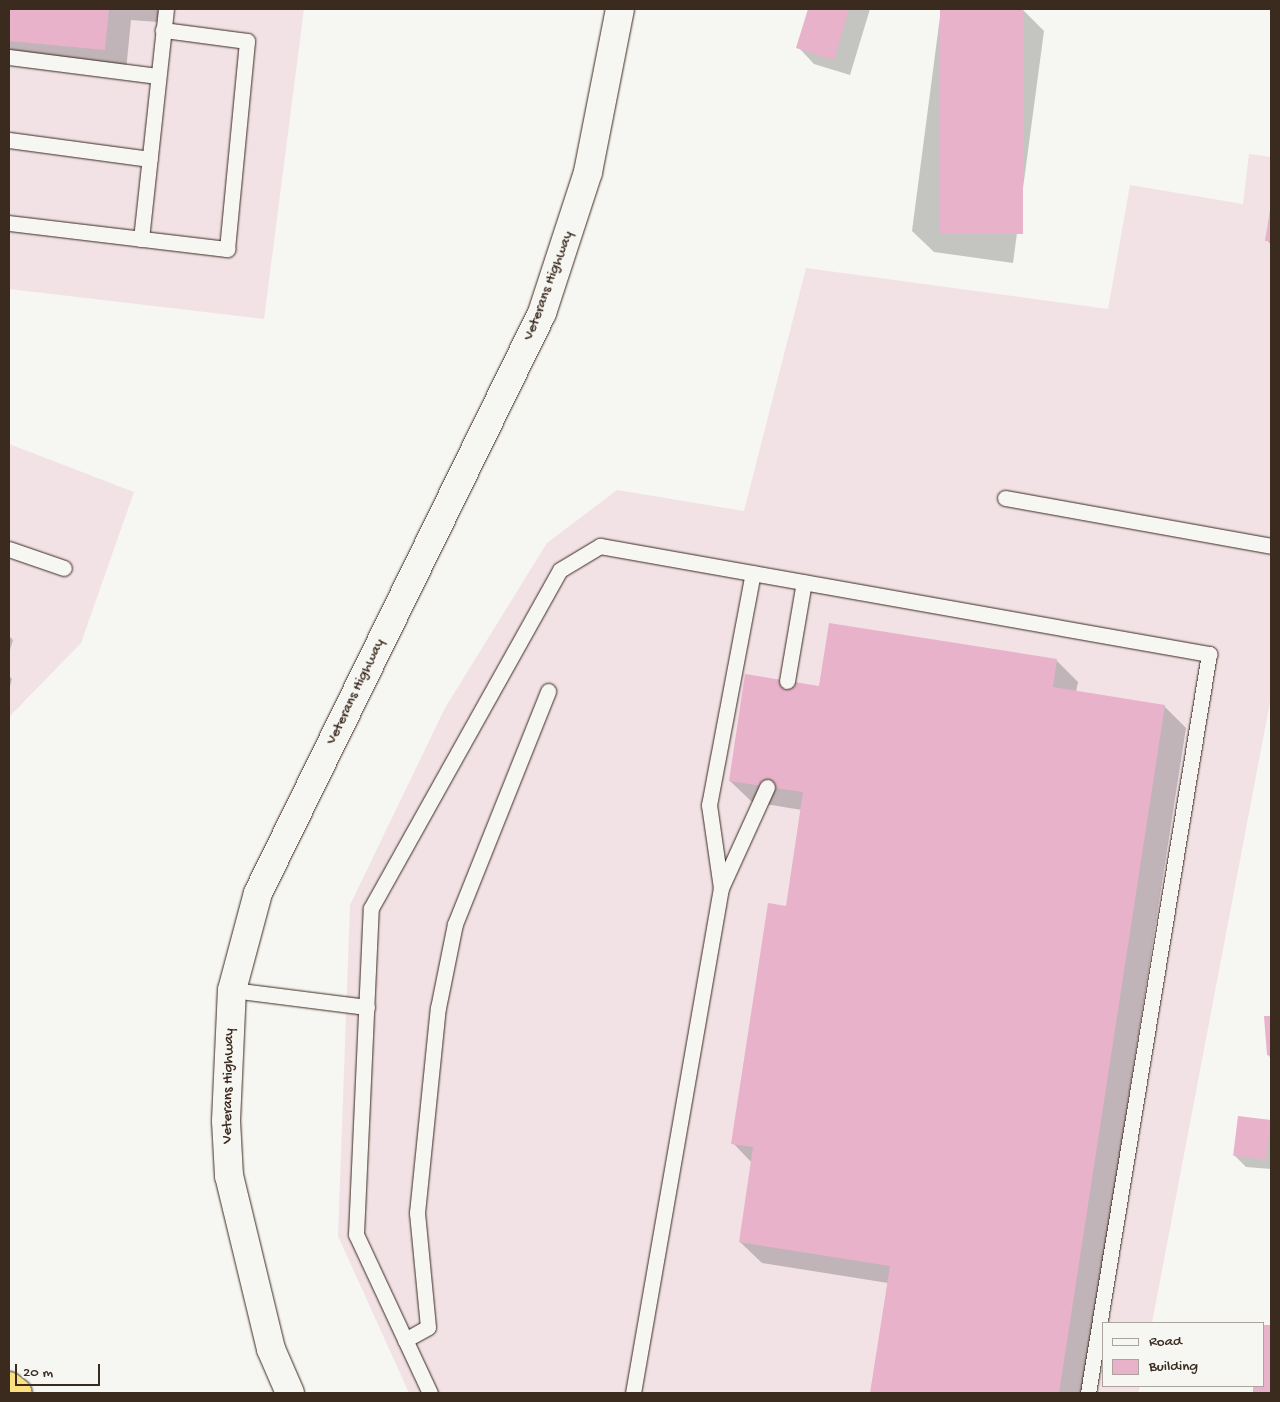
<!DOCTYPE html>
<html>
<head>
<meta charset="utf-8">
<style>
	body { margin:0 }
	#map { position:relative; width:1280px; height:1402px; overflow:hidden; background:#f6f6f2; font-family:"Gochi Hand",sans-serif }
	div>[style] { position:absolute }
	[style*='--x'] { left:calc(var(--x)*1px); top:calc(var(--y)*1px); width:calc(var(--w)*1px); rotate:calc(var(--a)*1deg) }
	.built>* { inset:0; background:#f2e2e6 }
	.shadow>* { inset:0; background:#0003 }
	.building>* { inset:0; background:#e8b2ca; transform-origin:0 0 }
	.roads { filter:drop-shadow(0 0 1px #3b2a1e) drop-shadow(0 0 1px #3b2a1e) }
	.service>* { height:15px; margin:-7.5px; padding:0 7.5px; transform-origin:7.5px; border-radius:7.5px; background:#f6f6f2 }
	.tertiary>* { height:28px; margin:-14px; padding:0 14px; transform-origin:14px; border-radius:14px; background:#f6f6f2 }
	.motorway>* { height:28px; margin:-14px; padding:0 14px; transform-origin:14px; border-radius:14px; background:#fce080 }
	span { translate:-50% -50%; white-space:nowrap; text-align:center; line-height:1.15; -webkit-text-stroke:4.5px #f6f6f2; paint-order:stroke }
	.street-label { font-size:15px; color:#3b2a1e }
	.frame { position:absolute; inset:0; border:10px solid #3b2a1e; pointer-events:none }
	.legend { position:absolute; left:1102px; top:1322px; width:162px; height:65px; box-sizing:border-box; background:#f6f6f2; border:1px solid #aba49d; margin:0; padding:6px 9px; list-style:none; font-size:15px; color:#3b2a1e }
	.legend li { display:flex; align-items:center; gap:10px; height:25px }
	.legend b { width:25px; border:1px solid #aba49d }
	.scale { position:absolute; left:15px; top:1364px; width:85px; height:22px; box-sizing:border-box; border:2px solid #3b2a1e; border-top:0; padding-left:6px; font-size:15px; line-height:18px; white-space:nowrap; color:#3b2a1e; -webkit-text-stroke:4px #f6f6f2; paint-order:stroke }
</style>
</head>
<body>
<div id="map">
	<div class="built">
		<div style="clip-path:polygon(9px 9px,304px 9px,264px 319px,9px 289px)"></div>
		<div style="clip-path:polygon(1249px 154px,1271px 157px,1271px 697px,1152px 1323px,1104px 1323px,1104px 1386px,1140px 1386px,1138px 1393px,409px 1393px,338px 1236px,350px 905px,445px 708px,547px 543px,617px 490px,744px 511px,806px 268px,1108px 309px,1130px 185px,1243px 204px)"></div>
		<div style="clip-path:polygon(9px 444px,134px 492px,81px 643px,9px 717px)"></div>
	</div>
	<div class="shadow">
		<div style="clip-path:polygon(9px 9px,159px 9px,158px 22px,131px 20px,126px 71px,9px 55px)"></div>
		<div style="clip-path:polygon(810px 9px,870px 9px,850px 75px,814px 64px,798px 47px)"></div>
		<div style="clip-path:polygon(941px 9px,1022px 9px,1044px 31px,1013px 263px,934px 252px,912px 231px)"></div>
		<div style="clip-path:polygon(1271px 204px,1271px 245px,1267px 240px)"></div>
		<div style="clip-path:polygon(9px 636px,13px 640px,9px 653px)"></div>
		<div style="clip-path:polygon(1056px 660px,1078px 682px,1076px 692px,1164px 706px,1186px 728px,1083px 1393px,871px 1393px,888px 1283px,762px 1263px,740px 1242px,752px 1163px,733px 1143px,787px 907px,802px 810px,752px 802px,730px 781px,820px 687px)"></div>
		<div style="clip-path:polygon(9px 676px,12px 679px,9px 690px)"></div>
		<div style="clip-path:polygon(1265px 1017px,1271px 1017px,1271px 1058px,1268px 1055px)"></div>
		<div style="clip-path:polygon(1239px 1118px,1271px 1121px,1271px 1169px,1246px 1167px,1235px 1156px)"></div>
		<div style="clip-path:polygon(1271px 1326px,1271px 1393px,1255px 1393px,1254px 1386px,1264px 1386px,1264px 1327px)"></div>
	</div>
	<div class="building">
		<div style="clip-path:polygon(9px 9px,109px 9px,105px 50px,9px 41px)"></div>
		<div style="clip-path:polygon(808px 9px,849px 9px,834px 60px,796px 48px)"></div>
		<div style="left:940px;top:9px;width:83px;height:225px"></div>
		<div style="clip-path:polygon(1271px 204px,1271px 241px,1265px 241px)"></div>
		<div style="clip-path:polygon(829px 623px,1057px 659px,1053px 687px,1165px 705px,1059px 1393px,870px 1393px,890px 1266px,739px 1242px,753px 1147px,731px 1144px,768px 903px,786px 906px,803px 792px,729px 781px,745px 674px,819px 686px)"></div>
		<div style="clip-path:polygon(1264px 1016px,1271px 1016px,1271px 1055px,1267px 1055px)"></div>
		<div style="left:1238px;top:1116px;width:33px;height:40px;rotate:7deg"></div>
		<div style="clip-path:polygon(1264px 1325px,1271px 1325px,1271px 1393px,1253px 1393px,1253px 1386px,1264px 1386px)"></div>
	</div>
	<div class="roads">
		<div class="service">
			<div style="--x:9;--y:57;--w:150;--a:7.3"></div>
			<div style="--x:9;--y:140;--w:142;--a:7.7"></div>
			<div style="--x:9;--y:223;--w:220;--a:6.8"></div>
			<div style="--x:227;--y:249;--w:209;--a:-84.5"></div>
			<div style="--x:247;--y:41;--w:85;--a:-172.5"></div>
			<div style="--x:141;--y:239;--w:231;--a:-83.8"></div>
			<div style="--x:1005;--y:498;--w:270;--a:10.2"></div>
			<div style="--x:9;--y:549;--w:58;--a:19.1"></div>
			<div style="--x:787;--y:681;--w:100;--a:-80.3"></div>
			<div style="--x:721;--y:888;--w:111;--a:-65.5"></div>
			<div style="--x:232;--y:990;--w:136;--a:7.2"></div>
			<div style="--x:405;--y:1340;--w:26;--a:-29"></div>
			<div style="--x:428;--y:1327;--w:115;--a:-95.5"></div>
			<div style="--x:417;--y:1213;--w:206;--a:-84.2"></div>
			<div style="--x:438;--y:1008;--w:86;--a:-78.6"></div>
			<div style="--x:455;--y:924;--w:251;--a:-68.2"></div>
			<div style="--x:430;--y:1393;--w:175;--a:-115"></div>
			<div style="--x:356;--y:1234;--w:326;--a:-87.4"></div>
			<div style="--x:371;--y:908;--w:387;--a:-60.8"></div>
			<div style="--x:560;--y:570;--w:47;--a:-31"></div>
			<div style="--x:600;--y:546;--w:619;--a:10.06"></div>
			<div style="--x:1209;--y:654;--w:749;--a:99.3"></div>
			<div style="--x:633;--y:1393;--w:513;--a:-80.12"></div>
			<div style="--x:721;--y:888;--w:84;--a:-98.2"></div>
			<div style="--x:709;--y:805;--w:236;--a:-79.3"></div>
		</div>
		<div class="tertiary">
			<div style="--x:290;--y:1393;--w:48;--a:-113.4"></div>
			<div style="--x:271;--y:1349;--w:178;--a:-103.6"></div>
			<div style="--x:229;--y:1176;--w:55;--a:-93.1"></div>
			<div style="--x:226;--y:1121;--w:131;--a:-87.4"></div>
			<div style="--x:232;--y:990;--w:100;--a:-75"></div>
			<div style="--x:258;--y:893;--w:646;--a:-63.91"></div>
			<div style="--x:542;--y:313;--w:148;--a:-71.9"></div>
			<div style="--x:588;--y:172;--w:166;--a:-78.9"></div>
		</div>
		<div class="motorway">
			<div style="--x:9;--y:1386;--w:11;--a:38"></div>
		</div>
	</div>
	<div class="street-label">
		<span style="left:549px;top:286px;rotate:-69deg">Veterans Highway</span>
		<span style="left:356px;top:692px;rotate:-64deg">Veterans Highway</span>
		<span style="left:229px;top:1086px;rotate:-89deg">Veterans Highway</span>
	</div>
	<div class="frame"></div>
	<ul class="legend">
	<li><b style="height:6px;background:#f6f6f2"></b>Road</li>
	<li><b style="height:14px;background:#e8b2ca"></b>Building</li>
	</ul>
	<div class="scale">20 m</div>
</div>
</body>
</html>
